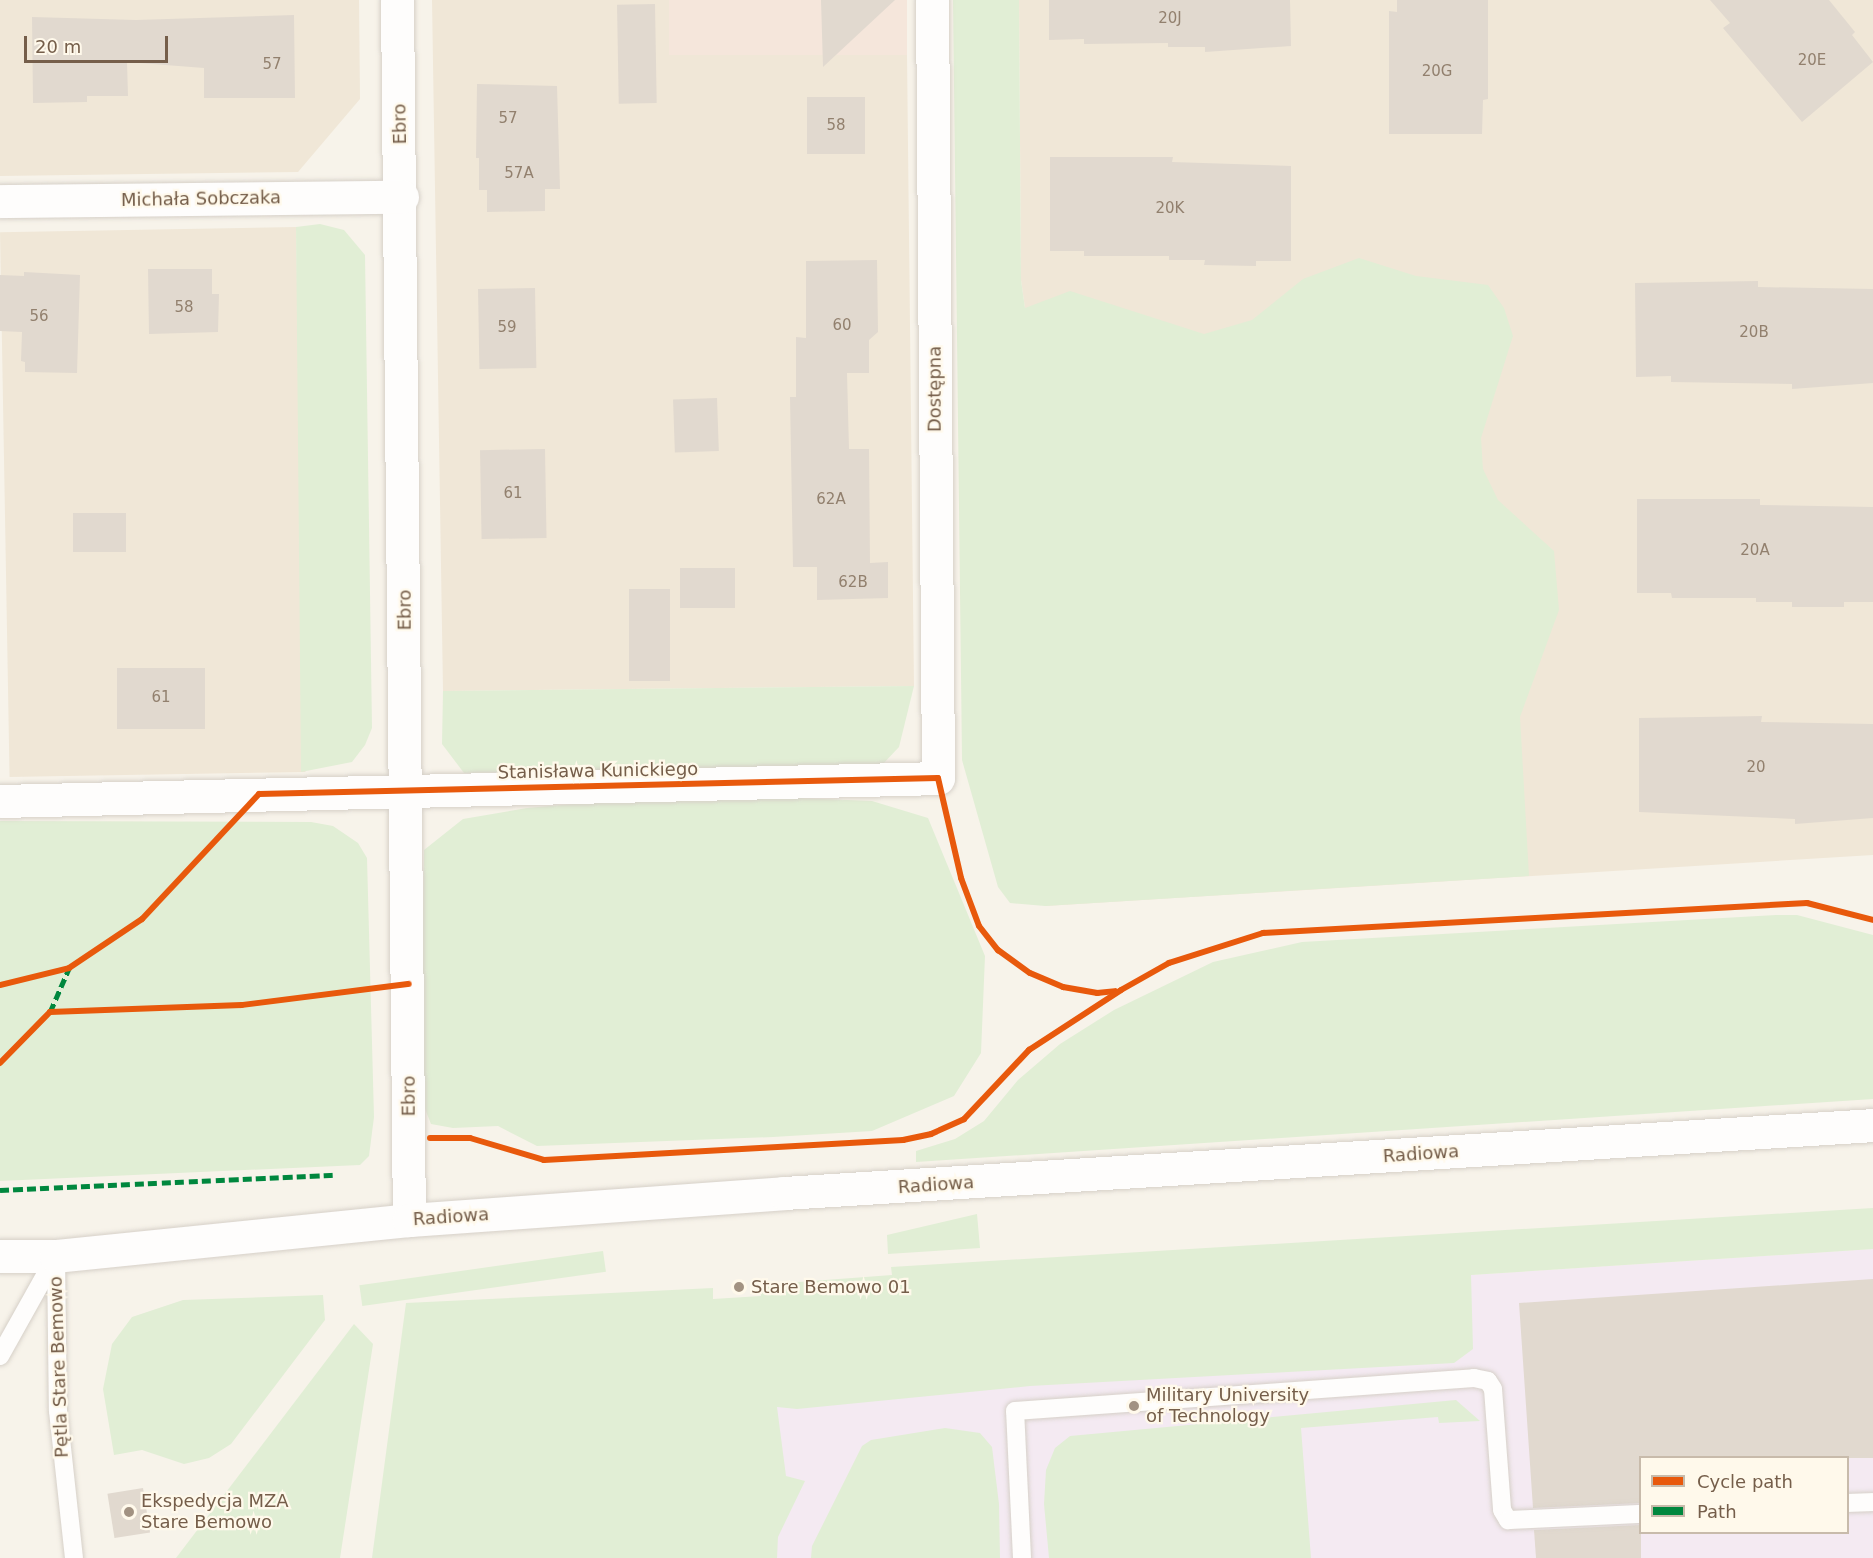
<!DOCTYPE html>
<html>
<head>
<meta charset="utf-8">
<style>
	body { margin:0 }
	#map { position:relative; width:1873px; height:1558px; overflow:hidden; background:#f7f3ea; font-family:"DejaVu Sans",sans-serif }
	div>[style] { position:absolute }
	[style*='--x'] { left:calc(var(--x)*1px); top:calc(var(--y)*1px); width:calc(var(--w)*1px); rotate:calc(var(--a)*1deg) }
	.residential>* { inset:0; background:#f0e7d7; transform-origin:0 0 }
	.commercial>* { inset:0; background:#f5e6db; transform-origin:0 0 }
	.education>* { inset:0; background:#f4eaf2 }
	.green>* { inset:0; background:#e1eed5; transform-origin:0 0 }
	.building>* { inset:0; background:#e1d9cf; transform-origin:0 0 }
	.roads { filter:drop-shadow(0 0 2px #d6d0c8) drop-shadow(0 0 2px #d6d0c8) }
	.service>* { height:18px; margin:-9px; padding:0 9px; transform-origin:9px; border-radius:9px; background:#fefdfc }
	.minor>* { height:33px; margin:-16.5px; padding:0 16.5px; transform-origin:16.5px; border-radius:16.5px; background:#fefdfc }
	.secondary>* { height:33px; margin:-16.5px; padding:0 16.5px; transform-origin:16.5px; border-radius:16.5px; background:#fefdfc }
	.quiet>* { height:4.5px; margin-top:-2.25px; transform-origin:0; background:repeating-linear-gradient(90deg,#00873e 0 9px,transparent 0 13.5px) }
	.cycleway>* { height:6px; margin:-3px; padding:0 3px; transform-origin:3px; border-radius:3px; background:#e8590c }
	.dots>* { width:16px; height:16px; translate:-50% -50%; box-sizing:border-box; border:3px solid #fff9eb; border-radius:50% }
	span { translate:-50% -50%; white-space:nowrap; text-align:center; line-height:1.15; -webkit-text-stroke:4.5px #fff9eb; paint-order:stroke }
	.number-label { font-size:15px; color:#92806e }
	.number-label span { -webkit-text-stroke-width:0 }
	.street-label { font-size:18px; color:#755e4a }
	.poi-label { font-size:18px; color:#755e4a }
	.left { translate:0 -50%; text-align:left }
	.legend { position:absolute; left:1639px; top:1456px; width:210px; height:78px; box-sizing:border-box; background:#fff9eb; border:2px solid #c8bbab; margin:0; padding:8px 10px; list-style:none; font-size:18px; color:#755e4a }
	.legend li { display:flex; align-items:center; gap:12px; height:30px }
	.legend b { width:30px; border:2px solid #c8bbab }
	.scale { position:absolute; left:24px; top:36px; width:144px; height:27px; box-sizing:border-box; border:3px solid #755e4a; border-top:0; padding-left:8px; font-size:18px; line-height:21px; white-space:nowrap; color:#755e4a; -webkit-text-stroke:4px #fff9eb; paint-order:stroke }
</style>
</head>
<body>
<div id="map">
	<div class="residential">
		<div style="clip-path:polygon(0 0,359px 0,360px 99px,298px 172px,0 176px)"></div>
		<div style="clip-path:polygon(432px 0,669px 0,670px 55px,907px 55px,914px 686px,443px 691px)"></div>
		<div style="clip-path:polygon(1019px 0,1873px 0,1873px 855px,1045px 906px,1025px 308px,1021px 280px)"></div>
		<div style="left:296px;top:227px;width:545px;height:296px;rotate:89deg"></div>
	</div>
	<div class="commercial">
		<div style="left:669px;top:0;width:238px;height:55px"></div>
	</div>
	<div class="education">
		<div style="clip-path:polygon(evenodd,1873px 1249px,1873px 1558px,372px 1558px,402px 1355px,1470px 1275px,1873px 1249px,1640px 1458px,1848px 1458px,1848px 1532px,1640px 1532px,1640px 1458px)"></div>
	</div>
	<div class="green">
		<div style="clip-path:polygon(953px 0,1019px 0,1021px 280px,1025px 308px,1070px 291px,1204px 334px,1252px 320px,1303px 279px,1359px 258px,1416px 276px,1488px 285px,1504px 308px,1513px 336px,1481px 438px,1483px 469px,1498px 500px,1554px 551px,1559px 610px,1520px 717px,1529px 876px,1045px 906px,1010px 903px,998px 887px,962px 760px)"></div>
		<div style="clip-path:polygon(320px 224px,344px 230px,365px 255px,372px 728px,365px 745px,352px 762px,301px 772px,296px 227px)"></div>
		<div style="clip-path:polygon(914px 686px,899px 747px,881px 766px,464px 773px,442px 744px,443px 691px)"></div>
		<div style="clip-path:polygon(748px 796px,872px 801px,928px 818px,985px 956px,981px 1053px,954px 1096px,872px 1131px,773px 1137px,537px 1146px,498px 1126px,453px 1128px,431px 1124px,420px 1096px,424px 850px,463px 819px,527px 808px,631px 799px)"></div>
		<div style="clip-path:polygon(0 821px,311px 822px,333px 826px,358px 843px,367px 858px,374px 1117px,369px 1156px,360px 1165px,0 1181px)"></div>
		<div style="clip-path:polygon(1776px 915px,1797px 915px,1873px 935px,1873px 1099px,916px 1162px,916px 1151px,955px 1139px,984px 1121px,1018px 1080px,1060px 1044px,1114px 1010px,1213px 962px,1302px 942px)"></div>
		<div style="clip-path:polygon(1873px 1208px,1873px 1249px,1471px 1275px,1473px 1349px,1454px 1363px,1030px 1386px,797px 1409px,777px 1407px,786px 1476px,805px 1481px,778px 1537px,777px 1558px,372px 1558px,406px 1303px,713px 1288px,713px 1299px,761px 1296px,760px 1285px,892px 1275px,891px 1267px)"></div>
		<div style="clip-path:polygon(977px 1214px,980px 1248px,888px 1254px,887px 1235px)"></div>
		<div style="left:603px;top:1251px;width:21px;height:246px;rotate:82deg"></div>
		<div style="clip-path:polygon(323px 1295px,325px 1320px,231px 1444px,209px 1458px,184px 1464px,142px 1450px,114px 1455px,103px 1389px,112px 1344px,132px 1317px,183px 1300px)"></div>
		<div style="clip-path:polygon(354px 1324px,373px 1344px,340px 1558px,176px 1558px)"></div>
		<div style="clip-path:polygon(1456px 1400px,1480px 1421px,1439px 1423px,1438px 1417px,1301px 1428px,1311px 1558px,1049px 1558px,1044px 1504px,1046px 1470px,1055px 1448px,1070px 1436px)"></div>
		<div style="clip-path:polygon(945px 1428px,980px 1433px,992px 1447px,999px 1504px,1000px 1558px,811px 1558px,812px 1546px,862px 1446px,871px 1440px)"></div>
	</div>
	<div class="building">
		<div style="clip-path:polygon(821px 0,895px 0,823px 67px)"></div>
		<div style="clip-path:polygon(1049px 0,1290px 0,1291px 46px,1205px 52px,1205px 47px,1168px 47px,1168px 43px,1084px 44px,1084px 39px,1049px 40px)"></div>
		<div style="clip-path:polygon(1397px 0,1488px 0,1488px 99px,1483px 100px,1482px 134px,1389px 134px,1389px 11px,1397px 12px)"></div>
		<div style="clip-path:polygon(1710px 0,1829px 0,1855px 32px,1852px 35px,1873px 62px,1802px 122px,1723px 28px,1730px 23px)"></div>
		<div style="left:655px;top:4px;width:99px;height:38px;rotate:89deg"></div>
		<div style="clip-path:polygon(294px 15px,295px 98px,204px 98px,204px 68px,127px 62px,128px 96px,87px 96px,87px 102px,33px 103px,32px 17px,136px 20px)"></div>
		<div style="clip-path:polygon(477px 84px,557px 86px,560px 189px,545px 189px,545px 211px,487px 212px,487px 190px,479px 190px,479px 158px,476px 158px)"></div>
		<div style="left:865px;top:97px;width:57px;height:58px;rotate:90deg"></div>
		<div style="clip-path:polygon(1050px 157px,1173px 157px,1172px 162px,1291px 166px,1291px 261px,1256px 261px,1256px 266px,1204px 265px,1205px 260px,1169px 260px,1169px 256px,1084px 256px,1084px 251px,1050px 251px)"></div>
		<div style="clip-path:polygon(877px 260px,878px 332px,869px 340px,869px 373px,847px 373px,849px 449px,869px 449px,870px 563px,888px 562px,888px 598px,817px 600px,817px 567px,793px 567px,790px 397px,796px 397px,796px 337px,806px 338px,806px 261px)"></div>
		<div style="clip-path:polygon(148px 269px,212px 269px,212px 294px,219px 294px,218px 332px,149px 334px)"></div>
		<div style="clip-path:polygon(24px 272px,80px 275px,77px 373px,25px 372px,25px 362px,21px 361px,22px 332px,0 331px,0 275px,24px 276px)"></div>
		<div style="clip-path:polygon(1758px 281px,1758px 287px,1873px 289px,1873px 383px,1792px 389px,1792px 384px,1671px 382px,1671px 376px,1636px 377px,1635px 283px)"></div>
		<div style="left:535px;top:288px;width:80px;height:57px;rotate:89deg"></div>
		<div style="left:717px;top:398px;width:53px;height:44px;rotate:88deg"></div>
		<div style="left:545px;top:449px;width:89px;height:65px;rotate:89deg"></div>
		<div style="clip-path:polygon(1637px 499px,1760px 499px,1760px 505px,1873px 507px,1873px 602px,1844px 602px,1844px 607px,1792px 607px,1792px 602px,1756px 602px,1756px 598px,1672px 598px,1671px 593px,1637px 593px)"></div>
		<div style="left:126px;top:513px;width:39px;height:53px;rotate:90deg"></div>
		<div style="left:735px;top:568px;width:40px;height:55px;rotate:90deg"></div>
		<div style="left:629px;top:589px;width:41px;height:92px"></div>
		<div style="left:117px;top:668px;width:88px;height:61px"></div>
		<div style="clip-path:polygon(1762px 716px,1761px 722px,1873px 724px,1873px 818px,1795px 824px,1795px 819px,1639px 812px,1639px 718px)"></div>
		<div style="clip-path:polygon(1873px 1279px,1873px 1458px,1641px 1458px,1641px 1503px,1533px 1508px,1519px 1303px)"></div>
		<div style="left:143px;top:1488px;width:45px;height:36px;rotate:81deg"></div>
		<div style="clip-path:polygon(1641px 1525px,1641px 1558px,1536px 1558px,1534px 1530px)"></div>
	</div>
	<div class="roads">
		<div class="service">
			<div style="--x:56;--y:1256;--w:155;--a:89.3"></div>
			<div style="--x:58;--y:1411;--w:148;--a:83.8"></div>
			<div style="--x:0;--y:1356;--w:115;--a:-60.8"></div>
			<div style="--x:1848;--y:1503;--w:25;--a:-2"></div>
			<div style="--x:1022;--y:1558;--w:147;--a:-92.7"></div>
			<div style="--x:1015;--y:1411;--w:460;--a:-4.1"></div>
			<div style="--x:1474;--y:1378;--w:14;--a:12"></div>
			<div style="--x:1488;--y:1381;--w:9;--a:58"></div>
			<div style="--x:1493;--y:1389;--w:121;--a:85.7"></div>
			<div style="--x:1502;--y:1510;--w:12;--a:59"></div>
			<div style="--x:1508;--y:1520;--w:132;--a:-2.6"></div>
		</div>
		<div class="minor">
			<div style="--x:397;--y:0;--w:1220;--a:89.44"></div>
			<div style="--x:0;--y:201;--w:402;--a:-0.6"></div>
			<div style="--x:0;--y:801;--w:938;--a:-1.4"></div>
			<div style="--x:938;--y:778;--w:778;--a:-90.44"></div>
		</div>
		<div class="secondary">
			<div style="--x:0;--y:1256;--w:56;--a:0"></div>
			<div style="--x:56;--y:1256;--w:355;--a:-5.8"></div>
			<div style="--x:409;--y:1220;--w:376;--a:-4.1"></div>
			<div style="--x:784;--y:1193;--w:1091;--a:-3.57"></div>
		</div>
	</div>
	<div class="quiet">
		<div style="--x:50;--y:1012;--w:48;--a:-66.6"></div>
		<div style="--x:0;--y:1190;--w:336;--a:-2.6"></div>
	</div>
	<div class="cycleway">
		<div style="--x:0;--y:985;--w:71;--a:-13.8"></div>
		<div style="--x:69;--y:968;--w:88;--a:-33.9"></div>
		<div style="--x:142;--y:919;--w:171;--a:-46.9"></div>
		<div style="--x:259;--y:794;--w:679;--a:-1.35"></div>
		<div style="--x:938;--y:778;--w:103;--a:77"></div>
		<div style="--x:961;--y:878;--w:51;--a:69.4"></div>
		<div style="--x:979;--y:926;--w:31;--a:52"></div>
		<div style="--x:998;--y:950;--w:39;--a:36"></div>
		<div style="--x:1030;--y:973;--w:36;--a:23"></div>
		<div style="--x:1063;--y:987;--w:35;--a:10"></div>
		<div style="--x:1097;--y:993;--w:18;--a:-6"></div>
		<div style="--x:0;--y:1063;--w:71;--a:-45.6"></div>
		<div style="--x:50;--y:1012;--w:192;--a:-2.1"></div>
		<div style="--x:242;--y:1005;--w:168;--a:-7.2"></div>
		<div style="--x:430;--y:1138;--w:40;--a:0"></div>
		<div style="--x:470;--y:1138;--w:77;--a:16.6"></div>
		<div style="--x:544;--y:1160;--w:360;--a:-3.2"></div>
		<div style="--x:903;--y:1140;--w:29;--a:-12"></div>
		<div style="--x:931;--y:1134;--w:36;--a:-24"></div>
		<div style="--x:964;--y:1119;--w:95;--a:-46.7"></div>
		<div style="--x:1029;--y:1050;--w:110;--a:-33.1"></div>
		<div style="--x:1121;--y:990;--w:55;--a:-29.4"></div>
		<div style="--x:1169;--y:963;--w:99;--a:-17.7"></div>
		<div style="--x:1263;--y:933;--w:545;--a:-3.16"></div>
		<div style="--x:1807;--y:903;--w:68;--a:14.4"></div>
	</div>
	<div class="dots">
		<div style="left:739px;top:1287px;background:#a29282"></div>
		<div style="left:1134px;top:1406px;background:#a29282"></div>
		<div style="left:129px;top:1512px;background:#a29282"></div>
	</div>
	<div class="number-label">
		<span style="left:1170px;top:19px">20J</span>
		<span style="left:1812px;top:61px">20E</span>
		<span style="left:272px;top:65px">57</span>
		<span style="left:1437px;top:72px">20G</span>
		<span style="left:508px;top:119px">57</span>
		<span style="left:836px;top:126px">58</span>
		<span style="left:519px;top:174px">57A</span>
		<span style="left:1170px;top:209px">20K</span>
		<span style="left:184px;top:308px">58</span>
		<span style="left:39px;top:317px">56</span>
		<span style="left:842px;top:326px">60</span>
		<span style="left:507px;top:328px">59</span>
		<span style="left:1754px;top:333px">20B</span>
		<span style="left:513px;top:494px">61</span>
		<span style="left:831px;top:500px">62A</span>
		<span style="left:1755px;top:551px">20A</span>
		<span style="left:853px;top:583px">62B</span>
		<span style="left:161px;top:698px">61</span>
		<span style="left:1756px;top:768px">20</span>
	</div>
	<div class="street-label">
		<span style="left:400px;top:124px;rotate:-91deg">Ebro</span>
		<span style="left:201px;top:199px;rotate:-1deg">Michała Sobczaka</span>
		<span style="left:935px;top:389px;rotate:-90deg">Dostępna</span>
		<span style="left:405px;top:610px;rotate:-90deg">Ebro</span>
		<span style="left:598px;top:771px;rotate:-1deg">Stanisława Kunickiego</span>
		<span style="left:409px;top:1096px;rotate:-90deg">Ebro</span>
		<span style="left:1421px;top:1154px;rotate:-4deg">Radiowa</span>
		<span style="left:936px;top:1185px;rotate:-4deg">Radiowa</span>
		<span style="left:451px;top:1217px;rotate:-4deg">Radiowa</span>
		<span style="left:59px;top:1367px;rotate:-92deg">Pętla Stare Bemowo</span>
	</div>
	<div class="poi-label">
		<span class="left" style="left:751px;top:1287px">Stare Bemowo 01</span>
		<span class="left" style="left:1146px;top:1406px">Military University<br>of Technology</span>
		<span class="left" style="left:141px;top:1512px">Ekspedycja MZA<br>Stare Bemowo</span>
	</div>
	<ul class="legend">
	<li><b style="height:8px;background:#e8590c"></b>Cycle path</li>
	<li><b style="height:8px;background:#00873e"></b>Path</li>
	</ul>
	<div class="scale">20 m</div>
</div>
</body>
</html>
